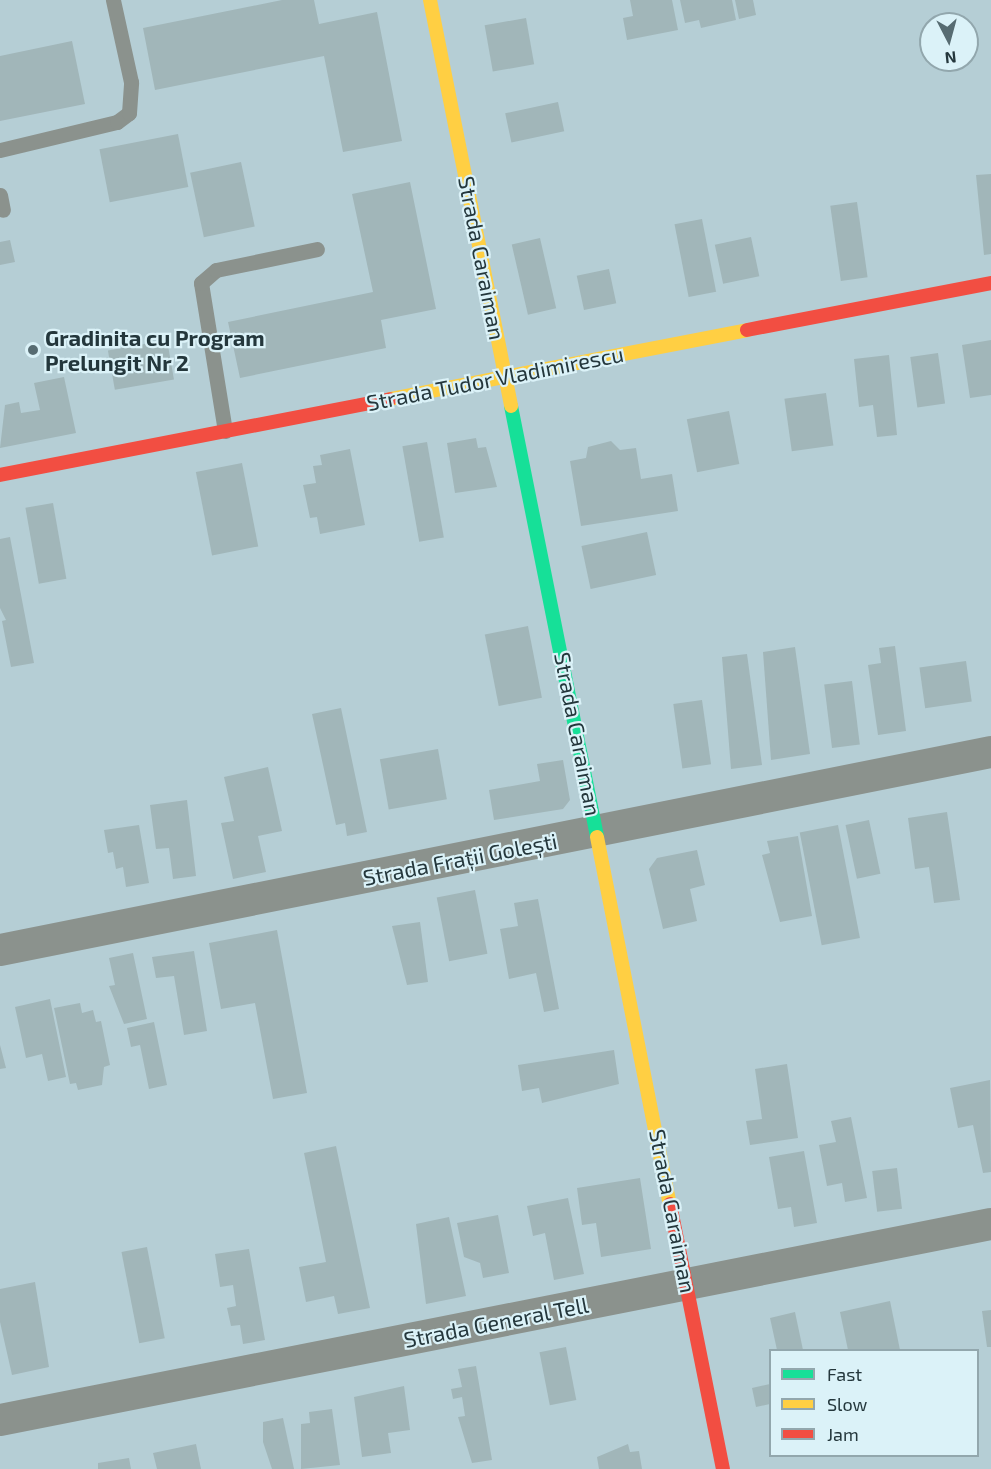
<!DOCTYPE html>
<html>
<head>
<meta charset="utf-8">
<style>
	body { margin:0 }
	#map { position:relative; width:991px; height:1469px; overflow:hidden; background:#b5ced5; font-family:"Exo 2",sans-serif }
	div>[style] { position:absolute }
	[style*='--x'] { left:calc(var(--x)*1px); top:calc(var(--y)*1px); width:calc(var(--w)*1px); rotate:calc(var(--a)*1deg) }
	.building>* { inset:0; background:#a1b6b9; transform-origin:0 0 }
	.lane>* { height:15px; margin:-7.5px; padding:0 7.5px; transform-origin:7.5px; border-radius:7.5px; background:#8b928d }
	.street>* { height:32px; margin:-16px; padding:0 16px; transform-origin:16px; border-radius:16px; background:#8b928d }
	.fast>* { height:14px; margin:-7px; padding:0 7px; transform-origin:7px; border-radius:7px; background:#16e098 }
	.slow>* { height:14px; margin:-7px; padding:0 7px; transform-origin:7px; border-radius:7px; background:#ffcf43 }
	.jam>* { height:14px; margin:-7px; padding:0 7px; transform-origin:7px; border-radius:7px; background:#f24e42 }
	.dots>* { width:16px; height:16px; translate:-50% -50%; box-sizing:border-box; border:3px solid #dbf2f8; border-radius:50% }
	span { translate:-50% -50%; white-space:nowrap; text-align:center; line-height:1.15; -webkit-text-stroke:4.5px #dbf2f8; paint-order:stroke }
	.street-label { font-size:22px; color:#24373c }
	.poi-label { font-size:22px; color:#24373c; font-weight:700 }
	.left { translate:0 -50%; text-align:left }
	.legend { position:absolute; left:769px; top:1349px; width:210px; height:108px; box-sizing:border-box; background:#dbf2f8; border:2px solid #92a7ad; margin:0; padding:8px 10px; list-style:none; font-size:18px; color:#24373c }
	.legend li { display:flex; align-items:center; gap:12px; height:30px }
	.legend b { width:30px; border:2px solid #92a7ad }
	.north { position:absolute; left:919px; top:12px; width:60px; height:60px; box-sizing:border-box; background:#dbf2f8; border:2px solid #92a7ad; border-radius:50%; rotate:174deg; font-size:16px; font-weight:700; line-height:24px; text-align:center; color:#24373c }
	.north::after { content:''; display:block; margin:auto; width:21px; height:27px; background:#576c72; clip-path:polygon(50% 0,100% 100%,50% 72%,0 100%) }
</style>
</head>
<body>
<div id="map">
	<div class="building">
		<div style="clip-path:polygon(282px 0,314px 0,319px 24px,377px 12px,402px 141px,343px 152px,324px 56px,155px 90px,143px 28px)"></div>
		<div style="clip-path:polygon(630px 0,672px 0,678px 30px,627px 40px,623px 18px,633px 16px)"></div>
		<div style="clip-path:polygon(680px 0,732px 0,736px 20px,701px 28px,699px 20px,685px 23px)"></div>
		<div style="clip-path:polygon(735px 0,753px 0,756px 15px,739px 19px)"></div>
		<div style="left:526px;top:18px;width:47px;height:42px;rotate:80deg"></div>
		<div style="clip-path:polygon(72px 41px,85px 104px,0 121px,0 56px)"></div>
		<div style="left:558px;top:102px;width:30px;height:54px;rotate:78deg"></div>
		<div style="left:178px;top:134px;width:54px;height:80px;rotate:79deg"></div>
		<div style="left:241px;top:162px;width:66px;height:52px;rotate:78deg"></div>
		<div style="clip-path:polygon(991px 174px,991px 254px,984px 255px,976px 175px)"></div>
		<div style="clip-path:polygon(410px 182px,436px 309px,381px 320px,386px 348px,240px 378px,228px 322px,373px 292px,352px 194px)"></div>
		<div style="left:857px;top:202px;width:76px;height:27px;rotate:82deg"></div>
		<div style="left:702px;top:219px;width:74px;height:28px;rotate:79deg"></div>
		<div style="left:751px;top:237px;width:40px;height:37px;rotate:78deg"></div>
		<div style="left:540px;top:238px;width:72px;height:29px;rotate:77deg"></div>
		<div style="clip-path:polygon(10px 240px,15px 262px,0 265px,0 242px)"></div>
		<div style="left:609px;top:269px;width:35px;height:33px;rotate:78deg"></div>
		<div style="left:167px;top:340px;width:40px;height:60px;rotate:80deg"></div>
		<div style="clip-path:polygon(991px 340px,991px 395px,970px 398px,962px 345px)"></div>
		<div style="left:938px;top:353px;width:51px;height:28px;rotate:82deg"></div>
		<div style="clip-path:polygon(889px 355px,897px 435px,877px 437px,873px 405px,859px 407px,854px 359px)"></div>
		<div style="clip-path:polygon(64px 377px,76px 433px,0 448px,5px 405px,19px 402px,21px 413px,40px 410px,34px 383px)"></div>
		<div style="left:826px;top:393px;width:53px;height:42px;rotate:82deg"></div>
		<div style="left:729px;top:411px;width:54px;height:43px;rotate:79deg"></div>
		<div style="clip-path:polygon(476px 438px,478px 448px,486px 447px,497px 487px,455px 493px,447px 443px)"></div>
		<div style="clip-path:polygon(611px 441px,620px 450px,636px 448px,641px 479px,672px 474px,678px 511px,581px 526px,570px 461px,586px 458px,588px 447px)"></div>
		<div style="left:427px;top:442px;width:97px;height:25px;rotate:80deg"></div>
		<div style="clip-path:polygon(350px 449px,365px 525px,320px 534px,317px 517px,310px 518px,303px 485px,316px 483px,313px 466px,322px 465px,320px 455px)"></div>
		<div style="left:242px;top:463px;width:85px;height:47px;rotate:79deg"></div>
		<div style="left:53px;top:503px;width:77px;height:28px;rotate:80deg"></div>
		<div style="left:647px;top:532px;width:44px;height:67px;rotate:78deg"></div>
		<div style="clip-path:polygon(10px 537px,34px 663px,11px 667px,2px 621px,6px 620px,0 608px,0 539px)"></div>
		<div style="left:528px;top:626px;width:73px;height:44px;rotate:79deg"></div>
		<div style="clip-path:polygon(895px 646px,906px 731px,878px 735px,868px 665px,881px 663px,879px 648px)"></div>
		<div style="clip-path:polygon(795px 647px,810px 754px,771px 760px,763px 652px)"></div>
		<div style="clip-path:polygon(747px 654px,762px 765px,731px 769px,722px 657px)"></div>
		<div style="left:966px;top:661px;width:41px;height:47px;rotate:82deg"></div>
		<div style="left:852px;top:681px;width:64px;height:28px;rotate:83deg"></div>
		<div style="left:702px;top:700px;width:65px;height:29px;rotate:82deg"></div>
		<div style="clip-path:polygon(341px 708px,367px 832px,347px 836px,345px 823px,336px 825px,312px 714px)"></div>
		<div style="left:438px;top:749px;width:51px;height:59px;rotate:80deg"></div>
		<div style="clip-path:polygon(563px 760px,570px 800px,563px 809px,494px 820px,489px 790px,540px 781px,537px 764px)"></div>
		<div style="clip-path:polygon(268px 767px,282px 831px,258px 836px,266px 872px,233px 879px,221px 823px,234px 821px,224px 777px)"></div>
		<div style="clip-path:polygon(187px 800px,196px 876px,173px 879px,169px 848px,156px 849px,150px 805px)"></div>
		<div style="clip-path:polygon(947px 812px,960px 900px,934px 903px,929px 867px,915px 869px,908px 818px)"></div>
		<div style="left:869px;top:820px;width:55px;height:24px;rotate:78deg"></div>
		<div style="clip-path:polygon(139px 825px,149px 883px,126px 887px,123px 867px,116px 869px,113px 852px,108px 853px,104px 830px)"></div>
		<div style="left:838px;top:825px;width:115px;height:39px;rotate:79deg"></div>
		<div style="clip-path:polygon(798px 836px,812px 916px,780px 922px,762px 855px,770px 853px,767px 841px)"></div>
		<div style="clip-path:polygon(697px 850px,705px 885px,690px 889px,697px 921px,663px 929px,649px 869px,657px 858px)"></div>
		<div style="left:475px;top:890px;width:65px;height:39px;rotate:79deg"></div>
		<div style="clip-path:polygon(538px 899px,559px 1009px,544px 1012px,536px 973px,509px 979px,500px 929px,518px 926px,514px 903px)"></div>
		<div style="clip-path:polygon(420px 922px,428px 982px,407px 985px,392px 926px)"></div>
		<div style="clip-path:polygon(277px 930px,307px 1093px,273px 1099px,255px 1003px,221px 1009px,209px 943px)"></div>
		<div style="clip-path:polygon(194px 951px,207px 1031px,184px 1035px,174px 976px,156px 978px,152px 957px)"></div>
		<div style="clip-path:polygon(133px 953px,147px 1019px,124px 1024px,109px 986px,115px 985px,109px 958px)"></div>
		<div style="clip-path:polygon(50px 999px,66px 1077px,48px 1081px,42px 1054px,26px 1058px,15px 1007px)"></div>
		<div style="clip-path:polygon(80px 1003px,82px 1013px,93px 1010px,96px 1022px,101px 1021px,110px 1065px,104px 1067px,102px 1085px,78px 1090px,76px 1083px,70px 1084px,54px 1008px)"></div>
		<div style="clip-path:polygon(154px 1022px,167px 1085px,149px 1089px,140px 1045px,131px 1047px,127px 1028px)"></div>
		<div style="clip-path:polygon(0 1045px,6px 1068px,0 1069px)"></div>
		<div style="clip-path:polygon(614px 1050px,619px 1084px,542px 1103px,539px 1088px,522px 1091px,518px 1065px)"></div>
		<div style="clip-path:polygon(787px 1064px,798px 1138px,750px 1145px,746px 1121px,762px 1119px,755px 1069px)"></div>
		<div style="clip-path:polygon(990px 1080px,991px 1172px,983px 1173px,973px 1125px,958px 1128px,950px 1088px)"></div>
		<div style="clip-path:polygon(851px 1117px,867px 1198px,845px 1202px,842px 1183px,827px 1186px,819px 1145px,836px 1142px,831px 1121px)"></div>
		<div style="clip-path:polygon(336px 1146px,370px 1308px,338px 1314px,334px 1296px,306px 1302px,299px 1267px,326px 1262px,304px 1153px)"></div>
		<div style="clip-path:polygon(804px 1151px,817px 1223px,794px 1227px,791px 1207px,778px 1209px,769px 1157px)"></div>
		<div style="left:897px;top:1168px;width:41px;height:25px;rotate:83deg"></div>
		<div style="clip-path:polygon(640px 1178px,651px 1249px,601px 1257px,596px 1223px,582px 1225px,577px 1188px)"></div>
		<div style="clip-path:polygon(568px 1198px,584px 1274px,554px 1280px,545px 1233px,533px 1236px,527px 1206px)"></div>
		<div style="clip-path:polygon(498px 1215px,509px 1273px,483px 1278px,480px 1263px,464px 1257px,457px 1223px)"></div>
		<div style="clip-path:polygon(449px 1217px,466px 1296px,426px 1304px,416px 1224px)"></div>
		<div style="left:147px;top:1247px;width:93px;height:26px;rotate:79deg"></div>
		<div style="clip-path:polygon(249px 1249px,265px 1340px,243px 1344px,240px 1325px,231px 1326px,227px 1308px,236px 1306px,233px 1285px,220px 1287px,215px 1254px)"></div>
		<div style="clip-path:polygon(35px 1282px,49px 1367px,12px 1375px,0 1322px,0 1289px)"></div>
		<div style="clip-path:polygon(890px 1301px,900px 1350px,848px 1350px,840px 1312px)"></div>
		<div style="clip-path:polygon(991px 1310px,991px 1347px,987px 1347px,982px 1311px)"></div>
		<div style="clip-path:polygon(795px 1312px,803px 1350px,777px 1350px,770px 1318px)"></div>
		<div style="left:566px;top:1347px;width:54px;height:27px;rotate:79deg"></div>
		<div style="clip-path:polygon(476px 1366px,492px 1460px,472px 1463px,458px 1417px,465px 1416px,462px 1397px,453px 1399px,451px 1389px,462px 1387px,458px 1369px)"></div>
		<div style="clip-path:polygon(770px 1384px,770px 1404px,756px 1407px,752px 1388px)"></div>
		<div style="clip-path:polygon(404px 1386px,410px 1430px,388px 1433px,391px 1453px,362px 1457px,354px 1397px)"></div>
		<div style="clip-path:polygon(332px 1409px,340px 1465px,301px 1469px,301px 1424px,310px 1423px,309px 1412px)"></div>
		<div style="clip-path:polygon(283px 1418px,294px 1469px,272px 1469px,263px 1442px,263px 1422px)"></div>
		<div style="clip-path:polygon(196px 1444px,201px 1469px,157px 1469px,153px 1453px)"></div>
		<div style="clip-path:polygon(628px 1444px,630px 1452px,639px 1451px,642px 1469px,599px 1469px,597px 1457px)"></div>
		<div style="clip-path:polygon(129px 1458px,131px 1469px,98px 1469px,98px 1463px)"></div>
	</div>
	<div class="lane">
		<div style="--x:0;--y:150;--w:120;--a:-13.5"></div>
		<div style="--x:117;--y:122;--w:15;--a:-37"></div>
		<div style="--x:129;--y:113;--w:31;--a:-86"></div>
		<div style="--x:131;--y:82;--w:84;--a:-102.4"></div>
		<div style="--x:0;--y:195;--w:15;--a:79"></div>
		<div style="--x:225;--y:431;--w:150;--a:-99.2"></div>
		<div style="--x:201;--y:283;--w:20;--a:-41"></div>
		<div style="--x:216;--y:270;--w:103;--a:-11.7"></div>
	</div>
	<div class="street">
		<div style="--x:0;--y:950;--w:1011;--a:-11.3"></div>
		<div style="--x:0;--y:1420;--w:1010;--a:-11.19"></div>
	</div>
	<div class="fast">
		<div style="--x:511;--y:406;--w:439;--a:78.7"></div>
	</div>
	<div class="slow">
		<div style="--x:430;--y:0;--w:414;--a:78.7"></div>
		<div style="--x:390;--y:399;--w:364;--a:-10.9"></div>
		<div style="--x:597;--y:837;--w:374;--a:78.8"></div>
	</div>
	<div class="jam">
		<div style="--x:747;--y:330;--w:248;--a:-10.9"></div>
		<div style="--x:0;--y:475;--w:397;--a:-11"></div>
		<div style="--x:670;--y:1204;--w:270;--a:78.7"></div>
	</div>
	<div class="dots">
		<div style="left:33px;top:350px;background:#576c72"></div>
	</div>
	<div class="street-label">
		<span style="left:482px;top:258px;rotate:79deg">Strada Caraiman</span>
		<span style="left:495px;top:378px;rotate:-11deg">Strada Tudor Vladimirescu</span>
		<span style="left:578px;top:734px;rotate:79deg">Strada Caraiman</span>
		<span style="left:460px;top:859px;rotate:-11deg">Strada Frații Golești</span>
		<span style="left:673px;top:1211px;rotate:79deg">Strada Caraiman</span>
		<span style="left:496px;top:1322px;rotate:-11deg">Strada General Tell</span>
	</div>
	<div class="poi-label">
		<span class="left" style="left:45px;top:350px">Gradinita cu Program<br>Prelungit Nr 2</span>
	</div>
	<ul class="legend">
	<li><b style="height:8px;background:#16e098"></b>Fast</li>
	<li><b style="height:8px;background:#ffcf43"></b>Slow</li>
	<li><b style="height:8px;background:#f24e42"></b>Jam</li>
	</ul>
	<div class="north">N</div>
</div>
</body>
</html>
